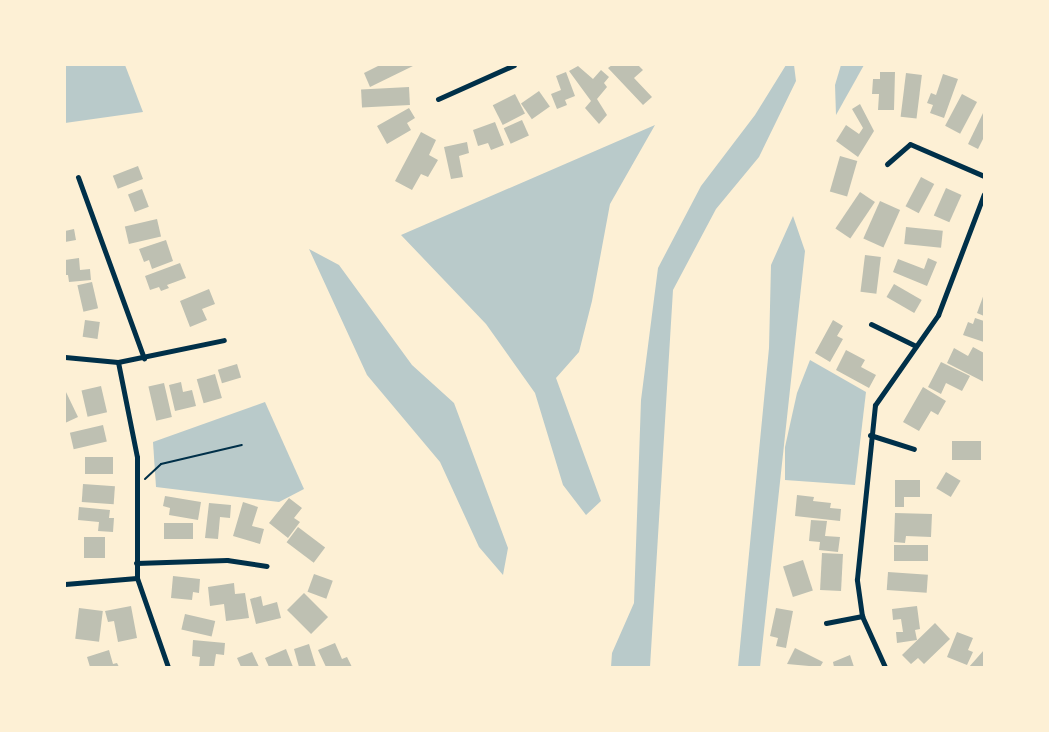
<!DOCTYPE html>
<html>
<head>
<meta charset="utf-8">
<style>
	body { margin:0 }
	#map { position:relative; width:1049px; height:732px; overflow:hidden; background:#fdf0d5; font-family:Lato,sans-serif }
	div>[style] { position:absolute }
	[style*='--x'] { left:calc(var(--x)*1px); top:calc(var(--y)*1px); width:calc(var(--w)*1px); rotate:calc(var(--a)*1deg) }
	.green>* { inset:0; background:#b9caca }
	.building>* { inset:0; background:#bec0b2; transform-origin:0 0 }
	.path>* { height:2px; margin:-1px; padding:0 1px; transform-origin:1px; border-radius:1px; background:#003049 }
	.minor>* { height:5px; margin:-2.5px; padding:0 2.5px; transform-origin:2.5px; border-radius:2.5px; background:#003049 }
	span { translate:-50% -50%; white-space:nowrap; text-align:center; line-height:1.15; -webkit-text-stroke:4px #fdf0d5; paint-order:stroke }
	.frame { position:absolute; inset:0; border:66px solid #fdf0d5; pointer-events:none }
</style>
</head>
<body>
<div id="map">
	<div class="green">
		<div style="clip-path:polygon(65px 65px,125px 65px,143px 112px,65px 123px)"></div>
		<div style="clip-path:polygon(786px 65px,794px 65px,796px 81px,759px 157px,716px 209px,673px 290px,650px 667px,611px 667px,612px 653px,634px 603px,641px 400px,658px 268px,701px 186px,755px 115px)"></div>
		<div style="clip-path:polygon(841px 65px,864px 65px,836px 115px,835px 85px)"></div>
		<div style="clip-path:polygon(655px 125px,610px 204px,592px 301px,579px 352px,556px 378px,601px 501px,586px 515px,563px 485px,535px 393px,486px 324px,401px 235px)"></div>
		<div style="clip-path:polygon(793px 216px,805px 251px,760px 667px,738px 667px,769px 348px,771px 265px)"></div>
		<div style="clip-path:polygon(309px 249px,339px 265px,412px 365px,454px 403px,508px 548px,503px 575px,479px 547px,440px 462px,367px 375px)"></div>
		<div style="clip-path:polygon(810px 360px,866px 392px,855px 485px,785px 480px,785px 447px,797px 393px)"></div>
		<div style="clip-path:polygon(265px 402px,304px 489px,279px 502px,156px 487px,153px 442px)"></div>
	</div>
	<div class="building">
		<div style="clip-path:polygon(380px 65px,415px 65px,370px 87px,364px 73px)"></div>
		<div style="clip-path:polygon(612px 65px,638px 65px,643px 70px,634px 78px,652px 97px,643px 105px,608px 68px)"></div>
		<div style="clip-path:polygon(578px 66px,593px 79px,601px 70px,609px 77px,604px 83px,607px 87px,597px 99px,607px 115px,599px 124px,585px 108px,591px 101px,569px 71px)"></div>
		<div style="clip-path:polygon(566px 72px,575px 96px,565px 100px,567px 105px,557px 109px,551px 94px,561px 90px,556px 76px)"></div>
		<div style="clip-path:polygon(880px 72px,895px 72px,894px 110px,878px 110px,879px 94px,872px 94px,873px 79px,880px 79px)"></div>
		<div style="left:906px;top:73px;width:16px;height:44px;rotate:7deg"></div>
		<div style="clip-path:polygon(943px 74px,958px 79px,944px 118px,930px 113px,933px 105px,927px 103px,931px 93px,936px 95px)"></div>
		<div style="left:409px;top:87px;width:18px;height:48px;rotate:87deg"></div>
		<div style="left:539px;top:91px;width:19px;height:22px;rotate:55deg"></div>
		<div style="left:515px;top:94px;width:22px;height:25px;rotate:63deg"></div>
		<div style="left:962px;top:94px;width:17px;height:36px;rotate:28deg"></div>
		<div style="clip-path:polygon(860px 104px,874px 131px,858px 157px,836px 141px,846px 125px,859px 134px,863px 128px,852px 109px)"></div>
		<div style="clip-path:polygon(409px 108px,415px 118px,407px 123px,411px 130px,387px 144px,377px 126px)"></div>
		<div style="clip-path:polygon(984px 111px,984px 137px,978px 149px,968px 144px)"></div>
		<div style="left:522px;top:120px;width:17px;height:20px;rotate:66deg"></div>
		<div style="clip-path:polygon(495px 122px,504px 145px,491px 150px,488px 143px,478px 146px,473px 130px)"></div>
		<div style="clip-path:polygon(421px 132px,436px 140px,429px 155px,438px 160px,428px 177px,421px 174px,412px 190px,395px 181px)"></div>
		<div style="clip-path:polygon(467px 142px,469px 153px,459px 156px,463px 177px,451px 179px,444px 147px)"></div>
		<div style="left:840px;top:156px;width:18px;height:37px;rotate:16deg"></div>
		<div style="left:138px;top:166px;width:14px;height:27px;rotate:69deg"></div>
		<div style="left:921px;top:177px;width:15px;height:33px;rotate:28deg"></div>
		<div style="left:946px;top:188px;width:17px;height:30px;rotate:24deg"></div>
		<div style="left:142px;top:189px;width:19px;height:15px;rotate:69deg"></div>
		<div style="left:860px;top:192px;width:18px;height:44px;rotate:34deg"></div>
		<div style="left:880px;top:201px;width:22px;height:41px;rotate:24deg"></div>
		<div style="left:157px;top:219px;width:18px;height:33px;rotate:77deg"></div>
		<div style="left:906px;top:227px;width:37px;height:17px;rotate:6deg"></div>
		<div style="clip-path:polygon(74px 229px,76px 240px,65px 242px,65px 231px)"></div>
		<div style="clip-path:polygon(166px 240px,173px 261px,152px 269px,149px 260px,144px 262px,139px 249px)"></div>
		<div style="left:865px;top:255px;width:16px;height:37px;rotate:7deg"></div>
		<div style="clip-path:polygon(79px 258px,80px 270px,90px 269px,91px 280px,69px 282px,68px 275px,65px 275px,65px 260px)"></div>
		<div style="clip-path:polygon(928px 258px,937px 262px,927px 286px,893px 272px,898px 259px,924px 269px)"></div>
		<div style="clip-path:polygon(180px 263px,186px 278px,167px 285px,169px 288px,161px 291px,159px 287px,150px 290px,145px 276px)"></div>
		<div style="left:92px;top:282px;width:27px;height:15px;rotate:77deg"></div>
		<div style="left:894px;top:284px;width:32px;height:15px;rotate:30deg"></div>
		<div style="clip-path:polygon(209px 289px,215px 304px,202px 309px,207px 320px,190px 327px,180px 301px)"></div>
		<div style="clip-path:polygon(984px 294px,984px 316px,977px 313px)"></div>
		<div style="clip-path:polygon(975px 318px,984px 321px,984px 342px,963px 335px,968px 322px,973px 324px)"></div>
		<div style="left:85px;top:320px;width:15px;height:17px;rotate:8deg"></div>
		<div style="clip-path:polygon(833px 320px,843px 326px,837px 336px,843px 339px,830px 362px,815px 353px)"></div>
		<div style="clip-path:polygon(973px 347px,984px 353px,984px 382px,947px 363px,954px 348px,968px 356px)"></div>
		<div style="clip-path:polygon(846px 350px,865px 360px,861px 367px,876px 375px,869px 388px,836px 370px)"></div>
		<div style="clip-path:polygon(941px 362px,970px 376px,962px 391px,946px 383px,941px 394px,928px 387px)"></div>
		<div style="left:237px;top:364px;width:14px;height:20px;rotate:73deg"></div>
		<div style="left:215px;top:374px;width:25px;height:19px;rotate:74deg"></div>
		<div style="clip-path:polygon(181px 382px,183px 392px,192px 390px,196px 406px,175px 411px,169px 385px)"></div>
		<div style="left:164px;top:383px;width:35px;height:16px;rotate:77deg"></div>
		<div style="left:101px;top:386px;width:27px;height:20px;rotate:77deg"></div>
		<div style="clip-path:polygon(923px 387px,946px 401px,938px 415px,931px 411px,919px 431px,903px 422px)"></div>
		<div style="clip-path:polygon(65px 390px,78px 417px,65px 423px)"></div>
		<div style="left:103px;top:425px;width:17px;height:34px;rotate:77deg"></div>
		<div style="left:952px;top:441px;width:29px;height:19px"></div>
		<div style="left:85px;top:457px;width:28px;height:17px"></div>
		<div style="left:946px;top:472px;width:17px;height:19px;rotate:31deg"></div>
		<div style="clip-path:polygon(895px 480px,920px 480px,920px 497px,904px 497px,904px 507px,895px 507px)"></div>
		<div style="left:83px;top:484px;width:32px;height:18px;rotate:4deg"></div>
		<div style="clip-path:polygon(797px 495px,814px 497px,813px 501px,831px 503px,830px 508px,841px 509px,840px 521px,795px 516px)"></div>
		<div style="clip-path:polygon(165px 496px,201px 502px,198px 520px,169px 515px,170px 508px,163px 506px)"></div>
		<div style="clip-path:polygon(289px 498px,302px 508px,294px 518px,300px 522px,288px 538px,269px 523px)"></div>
		<div style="clip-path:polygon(243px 502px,258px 507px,252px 526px,264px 529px,260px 544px,233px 536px)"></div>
		<div style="clip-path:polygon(209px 503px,231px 505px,230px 518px,220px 517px,218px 539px,205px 538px)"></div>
		<div style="clip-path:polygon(79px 507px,110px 510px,109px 518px,114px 518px,113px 532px,98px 531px,99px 522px,78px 520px)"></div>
		<div style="clip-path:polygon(895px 513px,932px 514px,931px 537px,906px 536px,905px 543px,894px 542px)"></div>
		<div style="clip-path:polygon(811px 520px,827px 521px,825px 536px,840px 537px,838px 552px,819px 550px,820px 542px,809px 541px)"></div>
		<div style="left:164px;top:523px;width:29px;height:16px"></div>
		<div style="left:298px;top:527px;width:34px;height:19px;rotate:37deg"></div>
		<div style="left:84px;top:537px;width:21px;height:21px"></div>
		<div style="left:928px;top:545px;width:16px;height:34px;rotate:90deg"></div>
		<div style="left:822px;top:553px;width:21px;height:37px;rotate:3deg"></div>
		<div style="left:803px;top:560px;width:32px;height:21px;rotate:72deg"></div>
		<div style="left:888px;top:572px;width:40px;height:18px;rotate:4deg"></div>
		<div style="left:314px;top:574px;width:20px;height:19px;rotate:20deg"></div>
		<div style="clip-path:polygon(173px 576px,200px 579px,199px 593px,193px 592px,192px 600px,171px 598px)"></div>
		<div style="clip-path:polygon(234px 583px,235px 594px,245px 593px,249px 618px,226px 621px,224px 604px,210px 606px,208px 587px)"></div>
		<div style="left:304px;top:593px;width:34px;height:24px;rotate:45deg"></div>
		<div style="clip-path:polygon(261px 596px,263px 606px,277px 602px,281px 618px,256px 624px,250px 599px)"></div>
		<div style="clip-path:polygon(131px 606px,137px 638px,118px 642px,114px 621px,108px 622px,105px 611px)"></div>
		<div style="clip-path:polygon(917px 606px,920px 629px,915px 630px,917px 640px,897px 643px,896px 632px,903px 632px,901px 619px,893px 620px,892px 609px)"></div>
		<div style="left:79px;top:608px;width:24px;height:31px;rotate:7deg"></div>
		<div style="clip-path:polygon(776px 608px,793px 611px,786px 648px,776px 646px,778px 638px,770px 636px)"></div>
		<div style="left:185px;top:614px;width:31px;height:16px;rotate:13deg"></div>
		<div style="clip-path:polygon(935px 623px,950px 639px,924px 664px,918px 658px,911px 664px,902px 655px)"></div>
		<div style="clip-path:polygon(957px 632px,973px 638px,968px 650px,973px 652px,967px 665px,947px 657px)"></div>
		<div style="clip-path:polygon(193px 640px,225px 643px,224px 655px,216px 654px,214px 667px,199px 667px,200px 657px,192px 656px)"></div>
		<div style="clip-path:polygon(335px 643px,342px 659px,347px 657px,352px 667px,326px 667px,318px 650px)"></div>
		<div style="clip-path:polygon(309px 644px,316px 667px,299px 667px,294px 649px)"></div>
		<div style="clip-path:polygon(795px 648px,823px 662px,820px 667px,787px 664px)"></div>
		<div style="clip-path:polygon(286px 649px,293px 667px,269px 667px,265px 658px)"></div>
		<div style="clip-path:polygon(109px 650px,113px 664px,117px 663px,119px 667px,90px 667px,87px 657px)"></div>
		<div style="clip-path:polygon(984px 650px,984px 667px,969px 667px)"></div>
		<div style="clip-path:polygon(252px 652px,259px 667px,241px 667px,237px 658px)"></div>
		<div style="clip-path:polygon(850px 655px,854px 667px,834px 667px,833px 662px)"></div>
	</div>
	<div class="path">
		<div style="--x:145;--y:479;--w:22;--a:-43"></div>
		<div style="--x:161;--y:464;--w:83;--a:-13.2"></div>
	</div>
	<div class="minor">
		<div style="--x:438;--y:99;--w:83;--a:-24.1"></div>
		<div style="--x:887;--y:164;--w:30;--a:-41"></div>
		<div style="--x:910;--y:144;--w:81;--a:23.4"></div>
		<div style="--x:78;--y:177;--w:193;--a:70"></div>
		<div style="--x:871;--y:324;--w:50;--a:26.1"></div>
		<div style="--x:65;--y:357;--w:53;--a:5.4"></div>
		<div style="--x:118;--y:362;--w:108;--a:-11.7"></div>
		<div style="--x:118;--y:362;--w:97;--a:78.7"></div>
		<div style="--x:137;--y:457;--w:121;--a:90"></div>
		<div style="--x:137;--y:578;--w:94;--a:70.8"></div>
		<div style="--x:870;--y:435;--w:46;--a:17.7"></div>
		<div style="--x:136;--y:563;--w:91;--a:-1.9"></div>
		<div style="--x:227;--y:560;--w:40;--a:8.5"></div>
		<div style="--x:65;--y:584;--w:72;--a:-4.8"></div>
		<div style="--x:826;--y:623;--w:37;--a:-11"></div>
		<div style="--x:885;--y:667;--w:56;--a:-114.3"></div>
		<div style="--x:862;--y:616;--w:37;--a:-98"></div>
		<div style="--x:857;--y:579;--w:175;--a:-84.1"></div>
		<div style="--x:875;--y:405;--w:110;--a:-55"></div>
		<div style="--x:938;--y:315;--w:129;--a:-69.2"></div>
	</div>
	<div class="frame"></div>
</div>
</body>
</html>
